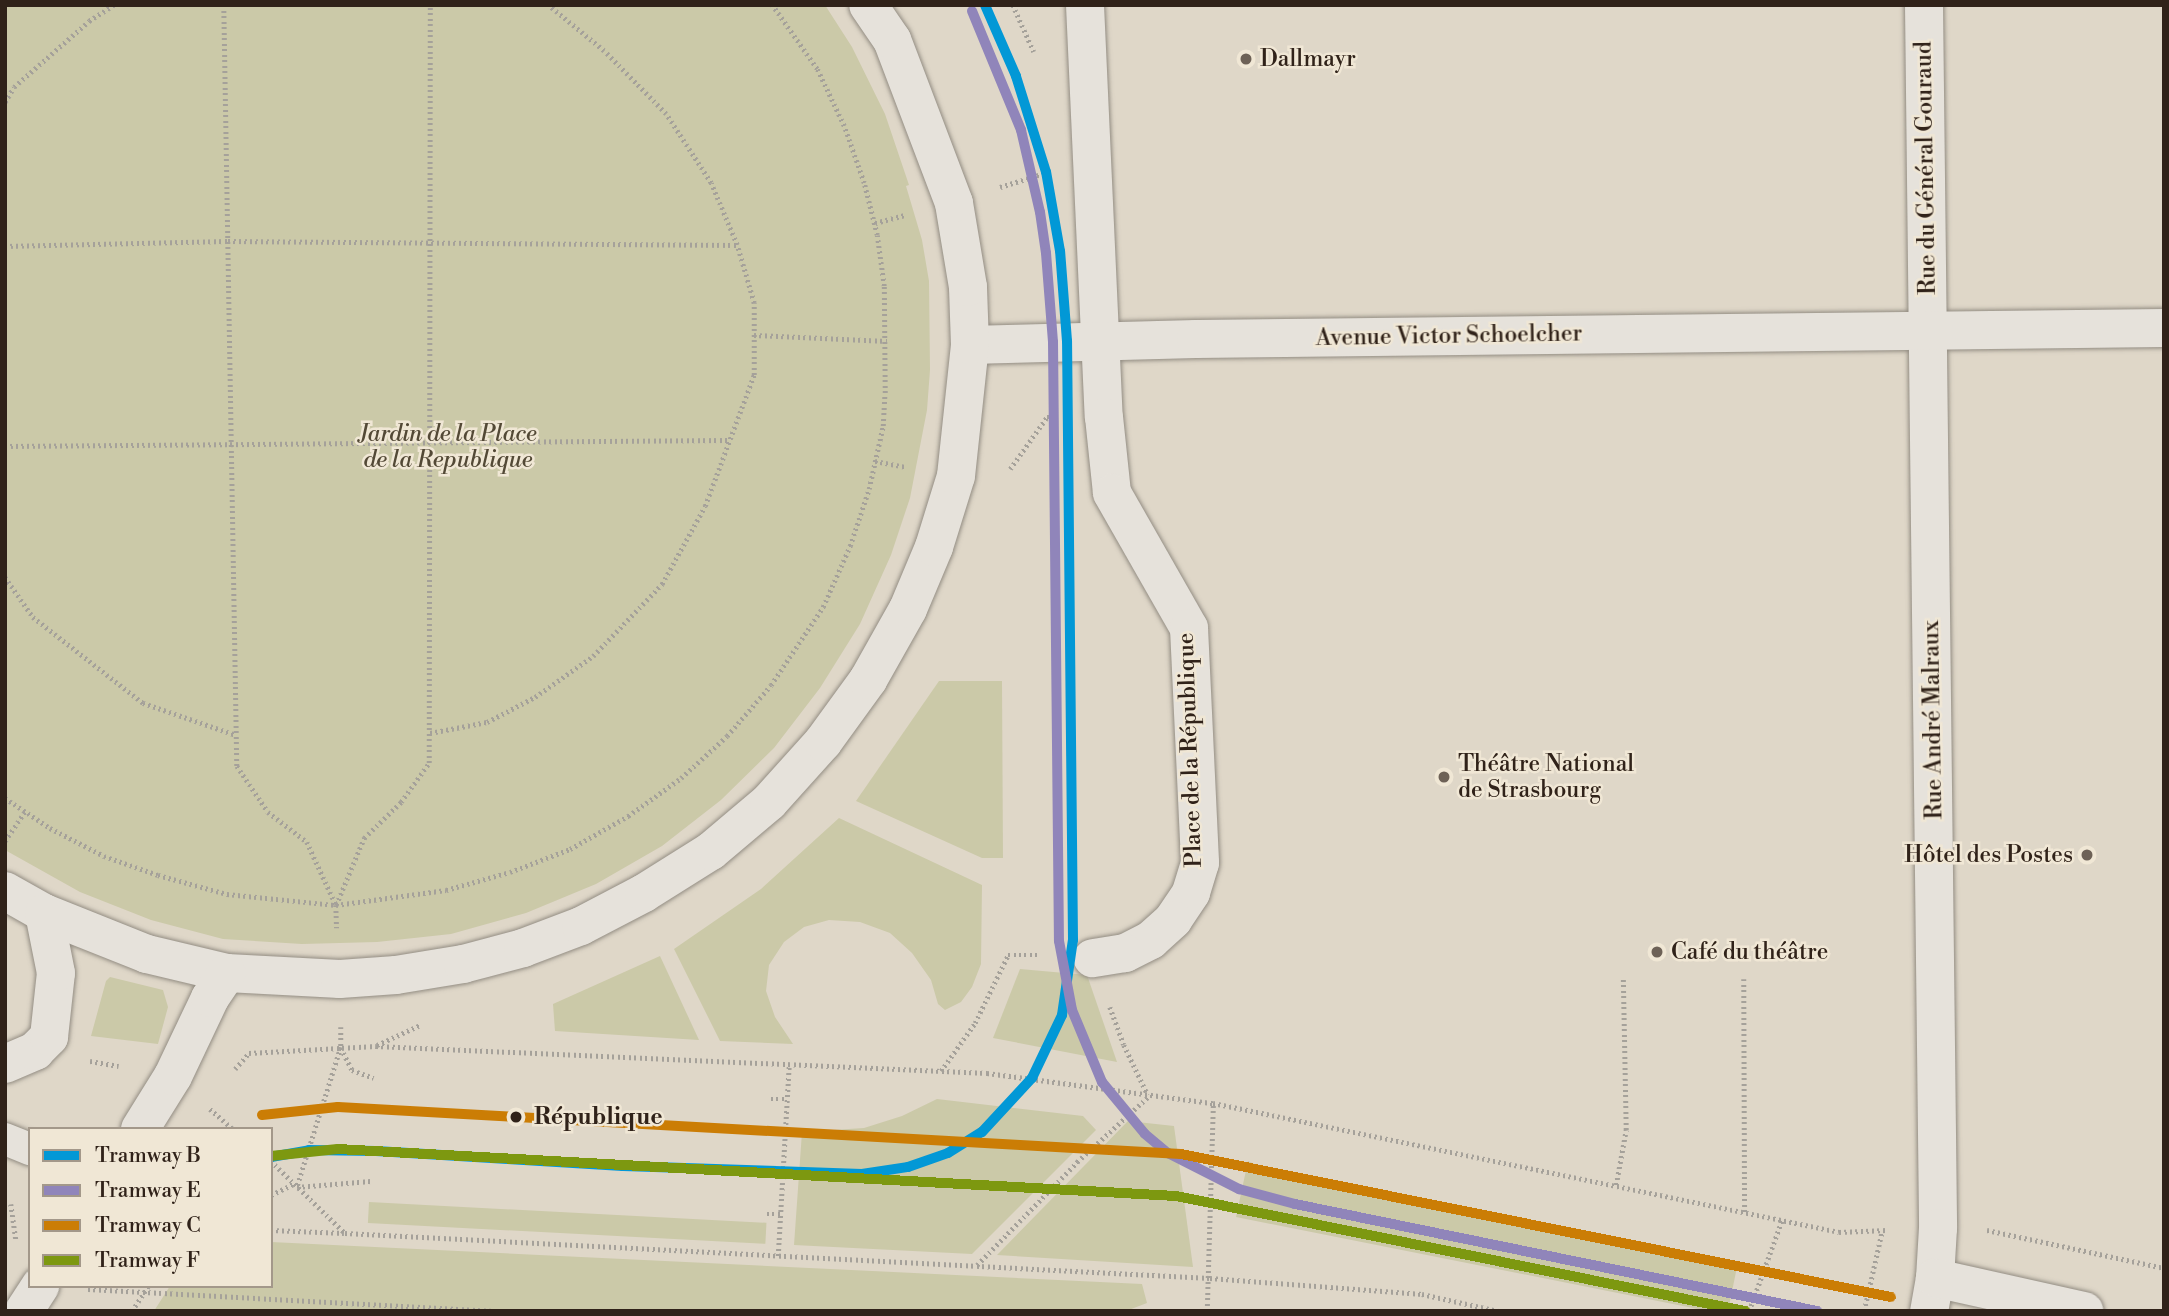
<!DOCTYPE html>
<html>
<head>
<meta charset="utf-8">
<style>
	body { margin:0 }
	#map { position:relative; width:2169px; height:1316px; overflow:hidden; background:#dfd7c8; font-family:"Libre Bodoni",serif }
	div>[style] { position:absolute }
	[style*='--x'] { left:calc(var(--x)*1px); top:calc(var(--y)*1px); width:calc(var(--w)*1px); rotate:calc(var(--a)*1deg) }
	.green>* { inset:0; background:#cbc9a8; transform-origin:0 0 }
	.pier>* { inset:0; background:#dfd7c8 }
	.path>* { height:4.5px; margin-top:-2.25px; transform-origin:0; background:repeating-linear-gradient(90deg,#a5a19a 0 2px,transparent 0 5.5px) }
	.roads { filter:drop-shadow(0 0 2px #938d83) drop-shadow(0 0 2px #938d83) }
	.lane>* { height:32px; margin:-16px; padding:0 16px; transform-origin:16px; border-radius:16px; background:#e6e2db }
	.street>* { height:38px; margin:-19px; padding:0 19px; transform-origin:19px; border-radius:19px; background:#e6e2db }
	.secondary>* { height:38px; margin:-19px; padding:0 19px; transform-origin:19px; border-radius:19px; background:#e6e2db }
	.path-bridge>* { height:4.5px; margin-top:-2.25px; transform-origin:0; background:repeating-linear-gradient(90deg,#a5a19a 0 2px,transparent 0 5.5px) }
	.tram-1>* { height:10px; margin:-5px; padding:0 5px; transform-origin:5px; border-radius:5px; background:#0298d6 }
	.tram-2>* { height:10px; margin:-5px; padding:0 5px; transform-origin:5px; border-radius:5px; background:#9085ba }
	.tram-3>* { height:10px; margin:-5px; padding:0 5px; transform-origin:5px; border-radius:5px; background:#cb7d05 }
	.tram-4>* { height:10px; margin:-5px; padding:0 5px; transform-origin:5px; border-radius:5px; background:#7d9810 }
	.dots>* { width:19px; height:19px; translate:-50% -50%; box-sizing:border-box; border:4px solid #f0e7d5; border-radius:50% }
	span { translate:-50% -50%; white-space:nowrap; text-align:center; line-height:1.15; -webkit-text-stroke:5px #f0e7d5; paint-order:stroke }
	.poi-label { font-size:23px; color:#302219 }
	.left { translate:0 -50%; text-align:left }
	.right { translate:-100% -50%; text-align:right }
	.street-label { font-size:23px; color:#302219 }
	.park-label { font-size:23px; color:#534936; font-style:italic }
	.stop-label { font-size:23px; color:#302219; font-weight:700 }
	.frame { position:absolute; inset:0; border:7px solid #302219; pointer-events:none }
	.legend { position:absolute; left:28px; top:1127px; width:245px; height:161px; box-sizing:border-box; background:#f0e7d5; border:2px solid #a3988a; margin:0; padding:9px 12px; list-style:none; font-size:21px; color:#302219 }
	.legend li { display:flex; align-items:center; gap:14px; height:35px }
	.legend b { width:35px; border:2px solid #a3988a }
</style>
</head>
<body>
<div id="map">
	<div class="green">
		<div style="clip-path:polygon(5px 5px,825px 5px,852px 47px,885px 114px,909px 185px,906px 186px,922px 240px,929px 281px,930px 370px,927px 410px,910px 498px,891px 555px,860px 624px,820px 688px,774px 748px,721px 800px,662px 846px,596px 884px,526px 913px,451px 934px,377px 942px,302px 944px,223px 939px,151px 920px,80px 892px,5px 850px)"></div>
		<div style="clip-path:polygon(939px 681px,1002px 681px,1003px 858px,982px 858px,856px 801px)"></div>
		<div style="clip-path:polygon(839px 818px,982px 885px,981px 964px,972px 987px,961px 1002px,945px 1010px,938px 1004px,931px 980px,912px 953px,890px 933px,860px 922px,829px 920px,804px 927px,784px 942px,769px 965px,766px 991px,775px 1017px,793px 1044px,720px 1041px,674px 949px,761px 889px)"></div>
		<div style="clip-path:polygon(660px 956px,699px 1040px,555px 1031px,553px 1004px)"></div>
		<div style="clip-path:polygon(1020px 969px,1087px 975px,1117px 1062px,993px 1038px)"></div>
		<div style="clip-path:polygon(110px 977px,163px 990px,168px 1007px,158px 1044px,91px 1036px,106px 981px)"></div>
		<div style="clip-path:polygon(937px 1099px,1083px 1116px,1096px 1130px,972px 1254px,794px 1245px,802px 1132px,864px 1128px,902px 1116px)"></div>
		<div style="clip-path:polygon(1128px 1121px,1174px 1126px,1193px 1267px,997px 1255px)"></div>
		<div style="clip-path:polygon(1248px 1161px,1272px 1172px,1737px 1267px,1728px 1311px,1708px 1311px,1236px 1217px)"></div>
		<div style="left:369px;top:1202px;width:398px;height:21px;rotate:3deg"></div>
		<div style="clip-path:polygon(271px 1242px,1142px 1284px,1147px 1303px,1126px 1311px,154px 1311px,170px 1286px,271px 1286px)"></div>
	</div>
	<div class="pier">
		<div style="clip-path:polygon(5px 1297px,144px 1310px,5px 1311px)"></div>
	</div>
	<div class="path">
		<div style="--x:224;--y:5;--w:761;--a:89.02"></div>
		<div style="--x:237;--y:766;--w:55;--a:56"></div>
		<div style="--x:268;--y:812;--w:49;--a:37.6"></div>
		<div style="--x:307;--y:842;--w:69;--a:65.3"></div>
		<div style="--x:336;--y:905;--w:73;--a:-67.3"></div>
		<div style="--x:364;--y:838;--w:52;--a:-44.2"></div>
		<div style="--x:401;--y:802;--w:48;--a:-54.3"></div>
		<div style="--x:429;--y:763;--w:758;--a:-89.92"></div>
		<div style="--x:1013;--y:5;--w:51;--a:65.9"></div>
		<div style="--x:5;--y:102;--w:17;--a:-59"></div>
		<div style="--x:14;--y:87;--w:100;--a:-41.3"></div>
		<div style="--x:89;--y:21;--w:30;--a:-33"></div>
		<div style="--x:1000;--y:187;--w:44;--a:-17.2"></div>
		<div style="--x:875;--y:223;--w:30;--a:-15"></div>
		<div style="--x:5;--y:246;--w:223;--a:-1.3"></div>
		<div style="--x:228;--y:241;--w:509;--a:0.45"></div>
		<div style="--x:754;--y:335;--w:133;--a:2.6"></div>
		<div style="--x:5;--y:446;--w:724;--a:-0.47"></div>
		<div style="--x:875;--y:461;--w:31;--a:11"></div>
		<div style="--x:1010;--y:469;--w:64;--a:-54.6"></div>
		<div style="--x:1047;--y:417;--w:8;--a:0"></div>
		<div style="--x:5;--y:577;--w:49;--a:55"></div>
		<div style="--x:33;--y:617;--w:140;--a:38"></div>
		<div style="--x:143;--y:703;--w:98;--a:19"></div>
		<div style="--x:430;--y:733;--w:58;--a:-10.9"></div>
		<div style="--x:487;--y:722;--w:54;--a:-27.5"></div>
		<div style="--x:535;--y:697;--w:71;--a:-35.3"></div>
		<div style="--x:593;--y:656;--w:100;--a:-46.2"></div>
		<div style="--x:662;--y:584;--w:89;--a:-61.1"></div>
		<div style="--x:705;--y:506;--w:140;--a:-69.5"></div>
		<div style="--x:754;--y:375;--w:72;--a:-90"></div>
		<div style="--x:754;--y:303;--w:60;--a:-106.3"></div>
		<div style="--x:737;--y:245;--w:67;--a:-112.8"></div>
		<div style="--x:711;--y:183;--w:82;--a:-123.1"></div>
		<div style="--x:666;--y:114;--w:88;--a:-134.5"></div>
		<div style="--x:604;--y:51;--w:72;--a:-140.6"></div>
		<div style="--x:5;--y:798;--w:54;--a:33.7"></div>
		<div style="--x:50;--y:828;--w:61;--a:27.4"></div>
		<div style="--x:104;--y:856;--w:57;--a:19.4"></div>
		<div style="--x:158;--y:875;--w:72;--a:15.4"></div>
		<div style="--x:227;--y:894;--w:110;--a:5.8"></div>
		<div style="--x:336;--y:905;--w:111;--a:-7.8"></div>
		<div style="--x:446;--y:890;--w:66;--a:-15.7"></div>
		<div style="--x:510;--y:872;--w:64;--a:-21"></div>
		<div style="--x:570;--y:849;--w:67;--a:-29.6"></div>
		<div style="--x:628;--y:816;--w:65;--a:-35.6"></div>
		<div style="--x:681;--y:778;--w:62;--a:-42.4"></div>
		<div style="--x:727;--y:736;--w:67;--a:-49.2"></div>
		<div style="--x:771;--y:685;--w:94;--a:-56.3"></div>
		<div style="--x:823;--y:607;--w:67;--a:-66.1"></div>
		<div style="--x:850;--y:546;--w:60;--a:-71.6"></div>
		<div style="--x:869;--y:489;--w:65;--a:-77.5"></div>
		<div style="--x:883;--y:426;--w:33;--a:-87"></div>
		<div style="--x:885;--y:393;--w:107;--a:-90.5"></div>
		<div style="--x:884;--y:286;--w:51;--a:-97.8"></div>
		<div style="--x:877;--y:235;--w:54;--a:-104"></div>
		<div style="--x:864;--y:183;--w:60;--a:-109.3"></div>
		<div style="--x:844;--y:126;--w:63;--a:-115.3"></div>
		<div style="--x:817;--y:69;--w:78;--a:-125.1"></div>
		<div style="--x:5;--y:841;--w:36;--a:-56"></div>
		<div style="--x:336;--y:905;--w:23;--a:88"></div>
		<div style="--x:1744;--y:979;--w:234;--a:89.8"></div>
		<div style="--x:1110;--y:1007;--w:40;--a:69.8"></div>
		<div style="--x:1124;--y:1045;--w:55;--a:64.4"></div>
		<div style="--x:341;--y:1027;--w:20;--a:90"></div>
		<div style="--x:341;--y:1047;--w:147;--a:107.4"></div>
		<div style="--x:297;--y:1187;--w:74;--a:-4.6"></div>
		<div style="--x:377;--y:1045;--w:47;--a:-24.9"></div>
		<div style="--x:341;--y:1048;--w:25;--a:63"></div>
		<div style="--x:352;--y:1070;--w:23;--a:20"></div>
		<div style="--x:90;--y:1061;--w:29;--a:10"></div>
		<div style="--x:235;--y:1069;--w:21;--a:-49"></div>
		<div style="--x:249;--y:1053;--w:127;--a:-3.2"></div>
		<div style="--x:376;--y:1046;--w:612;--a:2.53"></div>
		<div style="--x:987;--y:1073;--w:228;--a:7.6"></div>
		<div style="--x:1213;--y:1103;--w:639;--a:11.64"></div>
		<div style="--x:1839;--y:1232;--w:48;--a:-2.4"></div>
		<div style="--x:941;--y:1071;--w:59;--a:-54.7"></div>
		<div style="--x:975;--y:1023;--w:76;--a:-64.1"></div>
		<div style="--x:1008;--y:955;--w:33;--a:0"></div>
		<div style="--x:771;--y:1099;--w:16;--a:0"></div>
		<div style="--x:210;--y:1109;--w:30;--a:41"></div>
		<div style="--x:271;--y:1161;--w:103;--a:44.2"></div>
		<div style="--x:345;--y:1233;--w:866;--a:2.98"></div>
		<div style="--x:1210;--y:1278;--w:213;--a:4.3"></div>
		<div style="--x:1422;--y:1294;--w:78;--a:12.6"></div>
		<div style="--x:1616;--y:1185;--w:56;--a:-79.7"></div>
		<div style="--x:1626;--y:1130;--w:151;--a:-91.1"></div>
		<div style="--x:271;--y:1195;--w:25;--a:-26"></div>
		<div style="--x:11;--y:1204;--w:37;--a:82"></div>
		<div style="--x:767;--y:1214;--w:13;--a:0"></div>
		<div style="--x:271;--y:1230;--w:73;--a:2.4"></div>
		<div style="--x:1987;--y:1230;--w:181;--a:12.1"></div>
		<div style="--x:778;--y:1256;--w:191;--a:-86.7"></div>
		<div style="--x:977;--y:1265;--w:144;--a:-45.8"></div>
		<div style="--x:1077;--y:1162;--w:98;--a:-42.5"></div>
		<div style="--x:88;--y:1289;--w:408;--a:3.1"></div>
		<div style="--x:1207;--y:1311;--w:208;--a:-88.3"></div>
		<div style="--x:1749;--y:1311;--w:97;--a:-70.1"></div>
		<div style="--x:1864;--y:1311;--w:82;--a:-77.3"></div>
	</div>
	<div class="roads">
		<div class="lane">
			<div style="--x:5;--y:1139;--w:27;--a:22"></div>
		</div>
		<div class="street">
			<div style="--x:1085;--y:5;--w:412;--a:87.4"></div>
			<div style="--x:1104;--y:417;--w:76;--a:84"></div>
			<div style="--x:1112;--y:493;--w:155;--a:60.3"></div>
			<div style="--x:1189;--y:628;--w:235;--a:87.3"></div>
			<div style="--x:1200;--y:863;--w:31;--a:107"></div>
			<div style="--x:1191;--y:893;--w:32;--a:124"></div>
			<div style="--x:1173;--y:920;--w:30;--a:138"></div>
			<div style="--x:1151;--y:940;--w:29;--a:153"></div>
			<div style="--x:1125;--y:953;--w:33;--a:171"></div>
			<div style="--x:1924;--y:5;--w:1223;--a:89.34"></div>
			<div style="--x:1938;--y:1228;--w:50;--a:93.4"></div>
			<div style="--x:1935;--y:1278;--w:34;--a:100"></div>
			<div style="--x:1935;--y:1278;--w:153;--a:12.5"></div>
		</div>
		<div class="secondary">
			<div style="--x:970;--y:345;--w:226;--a:-1.5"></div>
			<div style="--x:1196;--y:339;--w:968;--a:-0.65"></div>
			<div style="--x:5;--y:891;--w:45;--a:29.4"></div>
			<div style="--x:44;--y:913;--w:111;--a:21.7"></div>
			<div style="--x:147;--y:954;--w:82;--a:13.4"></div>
			<div style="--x:227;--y:973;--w:113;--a:3"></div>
			<div style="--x:340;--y:979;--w:56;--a:-4.1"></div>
			<div style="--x:396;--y:975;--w:68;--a:-9.3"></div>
			<div style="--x:463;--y:964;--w:62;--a:-14.9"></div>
			<div style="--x:523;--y:948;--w:62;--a:-20.8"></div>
			<div style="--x:581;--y:926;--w:71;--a:-27.6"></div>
			<div style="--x:644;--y:893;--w:79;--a:-32.1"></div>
			<div style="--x:711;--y:851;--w:76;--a:-40.2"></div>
			<div style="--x:769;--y:802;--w:81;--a:-48"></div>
			<div style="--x:823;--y:742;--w:77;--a:-54"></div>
			<div style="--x:868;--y:680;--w:81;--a:-60.6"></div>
			<div style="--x:908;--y:609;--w:67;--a:-67.2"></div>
			<div style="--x:934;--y:547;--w:74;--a:-72.8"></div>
			<div style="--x:956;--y:476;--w:132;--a:-83.9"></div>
			<div style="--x:970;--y:345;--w:58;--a:-92"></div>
			<div style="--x:968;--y:287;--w:85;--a:-99.5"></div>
			<div style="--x:954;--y:203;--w:174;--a:-110.8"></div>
			<div style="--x:892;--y:40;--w:42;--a:-124.4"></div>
			<div style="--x:5;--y:1064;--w:33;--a:-23"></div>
			<div style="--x:35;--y:1051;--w:20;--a:-45"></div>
			<div style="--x:49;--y:1037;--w:64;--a:-83.8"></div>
			<div style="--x:56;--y:973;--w:61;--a:-101.3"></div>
			<div style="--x:140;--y:1129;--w:62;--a:-58.1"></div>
			<div style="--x:173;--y:1076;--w:86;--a:-64.6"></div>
			<div style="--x:210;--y:998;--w:30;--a:-56"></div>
			<div style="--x:24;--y:1311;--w:30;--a:-57"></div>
		</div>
	</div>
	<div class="path-bridge">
		<div style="--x:132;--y:1311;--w:30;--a:-57"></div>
	</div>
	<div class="tram-1">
		<div style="--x:271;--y:1157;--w:39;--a:-10"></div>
		<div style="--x:309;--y:1150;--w:67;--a:0.9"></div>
		<div style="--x:376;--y:1151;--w:247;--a:3.5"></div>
		<div style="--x:623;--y:1166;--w:239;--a:1.9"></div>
		<div style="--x:862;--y:1174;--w:47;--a:-8.7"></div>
		<div style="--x:908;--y:1167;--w:42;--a:-19.3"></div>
		<div style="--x:948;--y:1153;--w:40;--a:-32"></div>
		<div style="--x:982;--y:1132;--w:74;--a:-47.2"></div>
		<div style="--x:1032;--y:1078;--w:70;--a:-64.5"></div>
		<div style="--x:1062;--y:1015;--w:76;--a:-81.7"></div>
		<div style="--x:1073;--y:940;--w:599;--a:-90.57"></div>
		<div style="--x:1067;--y:341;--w:90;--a:-94.4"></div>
		<div style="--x:1060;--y:251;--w:80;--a:-100"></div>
		<div style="--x:1046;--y:172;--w:101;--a:-107.4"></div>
		<div style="--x:1016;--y:76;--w:77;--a:-113.6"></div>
	</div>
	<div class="tram-2">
		<div style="--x:972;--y:11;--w:129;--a:67.6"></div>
		<div style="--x:1021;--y:130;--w:84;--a:77"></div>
		<div style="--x:1040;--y:212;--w:41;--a:81.7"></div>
		<div style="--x:1046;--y:253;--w:89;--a:85.5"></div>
		<div style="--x:1053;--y:342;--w:599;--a:89.43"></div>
		<div style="--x:1059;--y:941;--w:70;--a:79.3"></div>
		<div style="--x:1072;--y:1010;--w:78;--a:67.4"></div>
		<div style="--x:1102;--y:1082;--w:67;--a:50.4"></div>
		<div style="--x:1145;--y:1134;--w:30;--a:40"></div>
		<div style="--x:1168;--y:1153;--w:80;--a:26.9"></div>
		<div style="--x:1239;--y:1189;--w:58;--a:15"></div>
		<div style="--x:1295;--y:1204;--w:533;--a:11.58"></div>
	</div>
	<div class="tram-3">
		<div style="--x:262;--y:1115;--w:76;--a:-6"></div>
		<div style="--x:338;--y:1107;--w:844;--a:3.19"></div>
		<div style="--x:1181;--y:1154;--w:724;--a:11.39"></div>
	</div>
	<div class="tram-4">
		<div style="--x:271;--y:1156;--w:67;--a:-6"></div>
		<div style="--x:338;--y:1149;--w:839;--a:3.21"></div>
		<div style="--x:1176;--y:1196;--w:581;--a:11.43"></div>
	</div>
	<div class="dots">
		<div style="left:1246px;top:59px;background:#6d6156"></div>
		<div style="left:1444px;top:777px;background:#6d6156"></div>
		<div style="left:2087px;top:855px;background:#6d6156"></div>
		<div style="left:1657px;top:952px;background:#6d6156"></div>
		<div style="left:516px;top:1117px;background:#302219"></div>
	</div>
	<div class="poi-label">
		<span class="left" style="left:1260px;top:59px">Dallmayr</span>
		<span class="left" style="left:1458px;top:777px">Théâtre National<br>de Strasbourg</span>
		<span class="right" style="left:2073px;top:855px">Hôtel des Postes</span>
		<span class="left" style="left:1671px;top:952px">Café du théâtre</span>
	</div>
	<div class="street-label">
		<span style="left:1926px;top:168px;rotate:-91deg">Rue du Général Gouraud</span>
		<span style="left:1449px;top:336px;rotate:-1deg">Avenue Victor Schoelcher</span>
		<span style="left:1933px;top:720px;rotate:-91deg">Rue André Malraux</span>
		<span style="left:1190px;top:750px;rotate:-92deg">Place de la République</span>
	</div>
	<div class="park-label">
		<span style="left:448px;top:447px">Jardin de la Place<br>de la Republique</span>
	</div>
	<div class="stop-label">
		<span class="left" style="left:534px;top:1117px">République</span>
	</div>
	<div class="frame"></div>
	<ul class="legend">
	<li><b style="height:9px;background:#0298d6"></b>Tramway B</li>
	<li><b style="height:9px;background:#9085ba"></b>Tramway E</li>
	<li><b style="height:9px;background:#cb7d05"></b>Tramway C</li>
	<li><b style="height:9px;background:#7d9810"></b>Tramway F</li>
	</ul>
</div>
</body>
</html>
